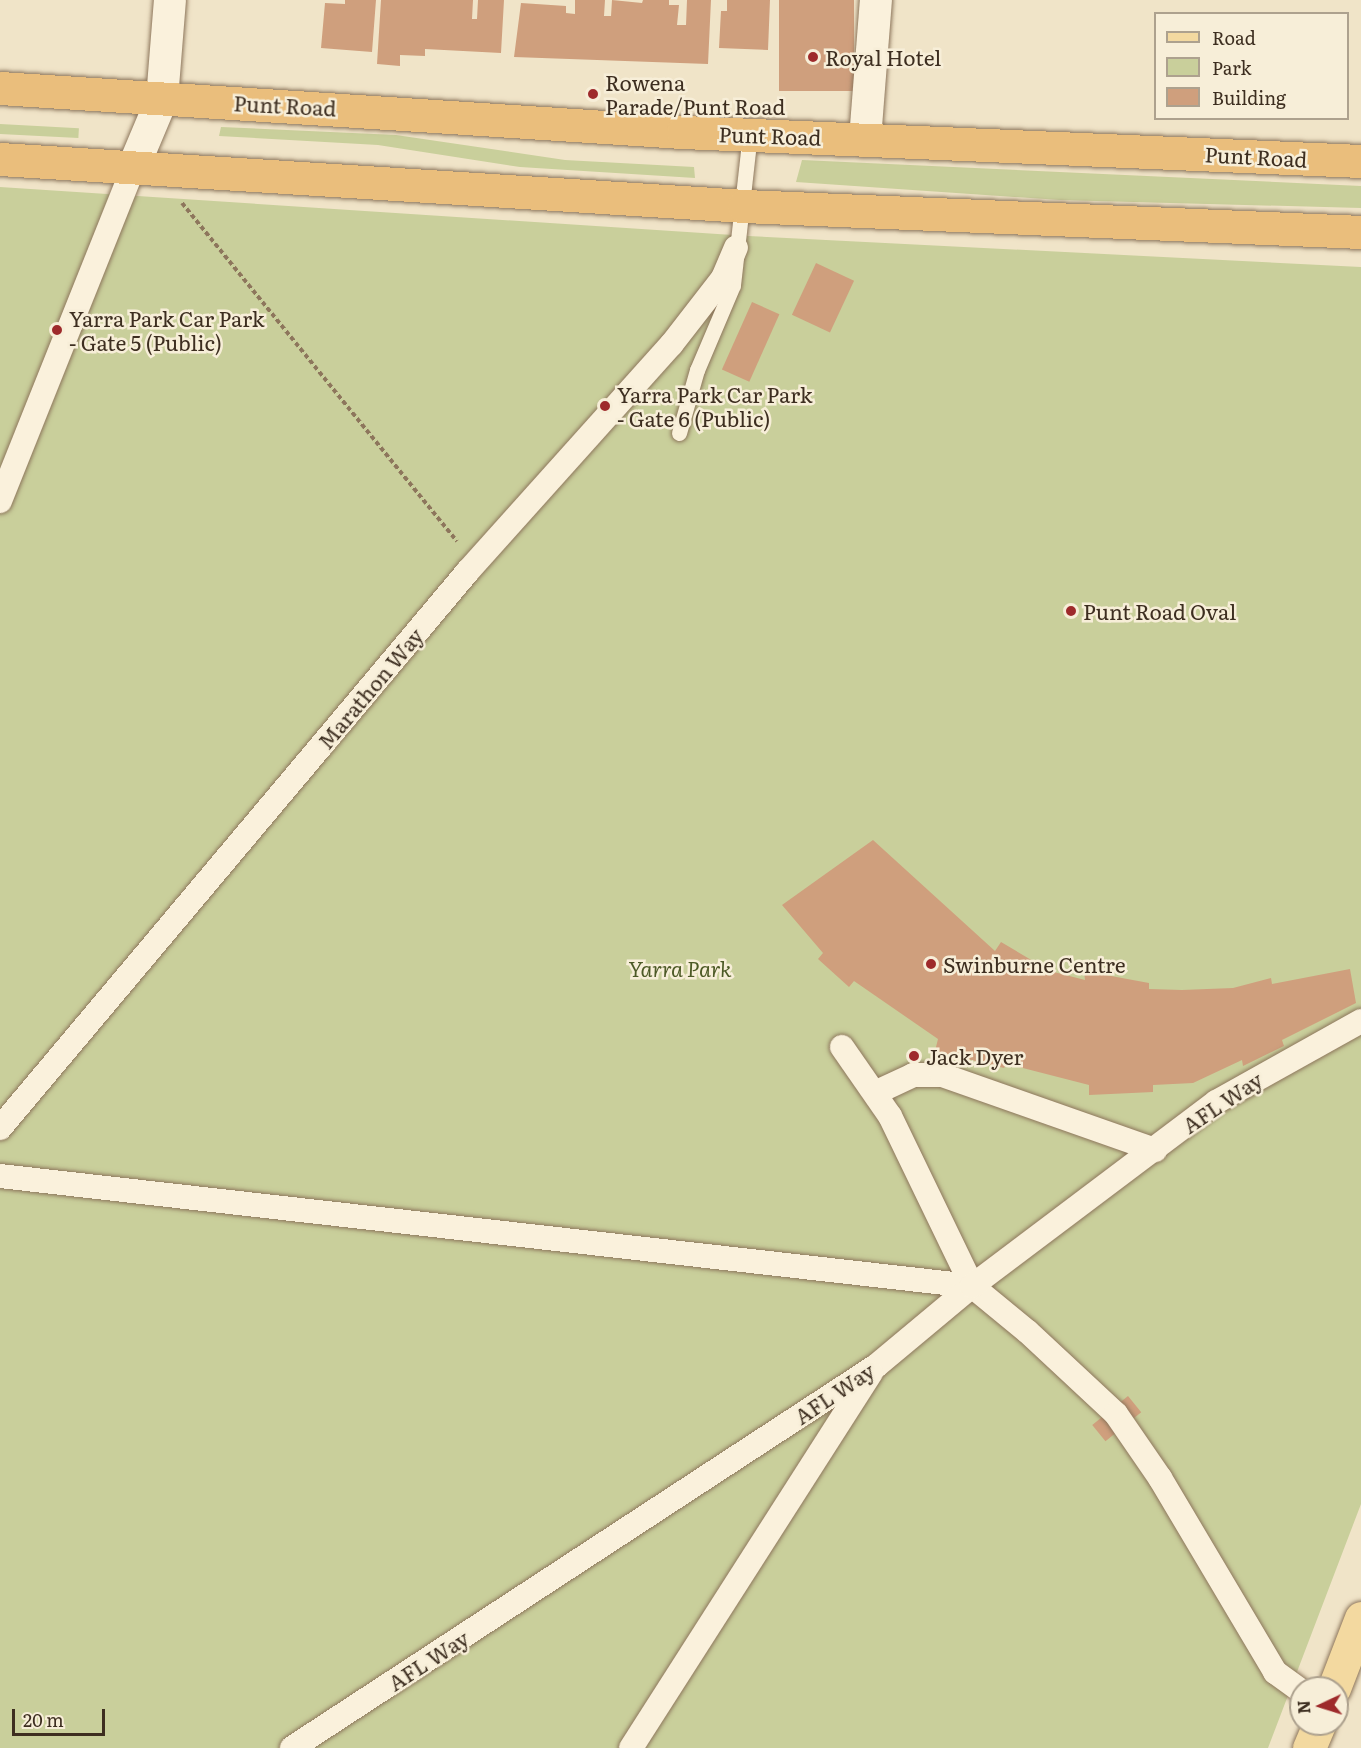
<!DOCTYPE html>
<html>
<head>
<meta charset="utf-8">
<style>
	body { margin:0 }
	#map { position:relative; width:1361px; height:1748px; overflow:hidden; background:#f0e4c8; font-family:Literata,serif }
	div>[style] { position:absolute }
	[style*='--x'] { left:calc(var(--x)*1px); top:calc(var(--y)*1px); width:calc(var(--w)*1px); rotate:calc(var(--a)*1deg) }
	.green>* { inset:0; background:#c9cf9b; transform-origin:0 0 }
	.building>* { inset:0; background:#cf9f7d; transform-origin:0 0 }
	.path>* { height:4px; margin-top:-2px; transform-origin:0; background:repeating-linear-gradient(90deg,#8d765c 0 4.5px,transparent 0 7.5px) }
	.roads { filter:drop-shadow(0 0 2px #8d765c) drop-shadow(0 0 2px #8d765c) }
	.service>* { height:15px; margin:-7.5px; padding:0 7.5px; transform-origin:7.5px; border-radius:7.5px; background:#faf1dc }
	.pedestrian>* { height:24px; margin:-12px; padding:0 12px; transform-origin:12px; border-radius:12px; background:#faf1dc }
	.minor>* { height:32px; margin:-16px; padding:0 16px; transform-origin:16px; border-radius:16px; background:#faf1dc }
	.primary>* { height:33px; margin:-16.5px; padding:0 16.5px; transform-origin:16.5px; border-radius:16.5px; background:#f3d9a0 }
	.trunk>* { height:33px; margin:-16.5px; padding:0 16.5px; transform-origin:16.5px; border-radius:16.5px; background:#eabe7c }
	.dots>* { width:16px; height:16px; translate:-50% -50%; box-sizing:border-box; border:3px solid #f7eed8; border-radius:50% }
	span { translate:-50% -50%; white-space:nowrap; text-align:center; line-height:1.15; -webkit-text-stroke:5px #f7eed8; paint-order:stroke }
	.poi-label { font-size:21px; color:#3d2e20 }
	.left { translate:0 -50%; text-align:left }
	.street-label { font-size:21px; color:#3d2e20 }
	.park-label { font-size:21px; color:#4d5a26; font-style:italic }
	.legend { position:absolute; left:1154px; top:12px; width:195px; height:108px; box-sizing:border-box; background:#f7eed8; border:2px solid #ada18e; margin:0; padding:8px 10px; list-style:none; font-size:18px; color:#3d2e20 }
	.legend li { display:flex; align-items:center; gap:12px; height:30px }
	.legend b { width:30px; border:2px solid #ada18e }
	.north { position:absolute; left:1289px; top:1676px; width:60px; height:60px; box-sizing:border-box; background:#f7eed8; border:2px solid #ada18e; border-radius:50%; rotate:266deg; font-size:16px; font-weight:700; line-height:24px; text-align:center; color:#3d2e20 }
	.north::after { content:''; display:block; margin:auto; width:21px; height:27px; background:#9e2a2b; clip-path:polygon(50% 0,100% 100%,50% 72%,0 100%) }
	.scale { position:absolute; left:12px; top:1709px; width:93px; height:27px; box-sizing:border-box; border:3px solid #3d2e20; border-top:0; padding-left:8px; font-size:18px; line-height:21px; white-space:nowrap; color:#3d2e20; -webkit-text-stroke:4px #f7eed8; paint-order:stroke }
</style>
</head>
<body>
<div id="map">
	<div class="green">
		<div style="left:0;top:124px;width:79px;height:10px;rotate:3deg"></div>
		<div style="clip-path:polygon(221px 127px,396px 135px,565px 160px,694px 167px,695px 178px,520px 167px,378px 145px,219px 136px)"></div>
		<div style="clip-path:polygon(802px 160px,1361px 186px,1361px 208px,1060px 200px,796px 182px)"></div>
		<div style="clip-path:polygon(0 187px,748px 236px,1361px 267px,1361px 1504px,1268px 1748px,0 1748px)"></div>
	</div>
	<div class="building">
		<div style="clip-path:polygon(345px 0,376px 0,372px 52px,321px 48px,325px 3px,345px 4px)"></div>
		<div style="clip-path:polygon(381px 0,473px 0,472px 19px,477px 19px,478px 0,504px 0,501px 53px,425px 49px,425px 56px,400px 55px,400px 66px,377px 64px)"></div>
		<div style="clip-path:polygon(575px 0,605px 0,604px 16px,611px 16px,612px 0,642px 3px,643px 0,669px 0,669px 5px,679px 5px,677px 25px,686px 25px,687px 0,711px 0,708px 64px,514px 57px,521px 3px,566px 6px,566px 13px,575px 14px)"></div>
		<div style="clip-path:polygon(727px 0,770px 0,768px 50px,719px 48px,721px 11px,727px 11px)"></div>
		<div style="left:779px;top:0;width:75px;height:91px"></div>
		<div style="left:816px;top:263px;width:42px;height:57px;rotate:25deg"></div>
		<div style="left:752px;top:302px;width:30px;height:74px;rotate:24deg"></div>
		<div style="clip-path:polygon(873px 840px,995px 951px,1001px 942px,1050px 971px,1085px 980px,1084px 971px,1149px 983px,1149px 989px,1182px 990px,1233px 988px,1271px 978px,1272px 984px,1350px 969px,1356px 1003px,1282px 1040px,1284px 1046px,1243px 1066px,1242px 1060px,1193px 1083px,1153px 1085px,1153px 1092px,1089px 1095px,1089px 1085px,1007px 1064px,1004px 1068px,935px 1051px,938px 1039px,854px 981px,849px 987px,818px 959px,823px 953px,782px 905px)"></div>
		<div style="left:1128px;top:1396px;width:21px;height:46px;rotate:51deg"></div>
	</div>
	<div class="path">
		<div style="--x:182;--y:203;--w:436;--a:50.9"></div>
	</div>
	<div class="roads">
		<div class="service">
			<div style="--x:679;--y:433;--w:66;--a:-74.1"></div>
			<div style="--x:697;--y:370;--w:92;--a:-67"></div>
			<div style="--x:733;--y:285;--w:152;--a:-83.6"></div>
		</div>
		<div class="pedestrian">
			<div style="--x:0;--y:501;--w:359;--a:-68.2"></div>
			<div style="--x:842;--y:1047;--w:84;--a:55.2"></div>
			<div style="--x:890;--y:1116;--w:189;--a:64.2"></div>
			<div style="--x:972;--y:1286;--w:72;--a:39.4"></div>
			<div style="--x:1028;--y:1332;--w:120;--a:43"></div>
			<div style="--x:1116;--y:1414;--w:78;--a:55.5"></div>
			<div style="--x:1160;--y:1478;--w:226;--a:59.3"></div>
			<div style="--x:1275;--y:1672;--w:32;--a:36"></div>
			<div style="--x:877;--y:1092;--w:40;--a:-25"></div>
			<div style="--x:913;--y:1075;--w:29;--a:0"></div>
			<div style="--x:942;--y:1075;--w:226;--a:19.4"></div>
			<div style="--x:0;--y:1128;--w:728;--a:-49.96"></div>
			<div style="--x:468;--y:571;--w:304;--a:-48.1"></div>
			<div style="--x:671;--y:345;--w:85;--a:-52.2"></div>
			<div style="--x:723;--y:278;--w:33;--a:-67"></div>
			<div style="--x:0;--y:1176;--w:978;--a:6.46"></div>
			<div style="--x:292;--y:1748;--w:698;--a:-33.19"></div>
			<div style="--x:876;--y:1366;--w:125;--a:-39.8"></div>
			<div style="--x:972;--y:1286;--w:306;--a:-37"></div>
			<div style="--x:1216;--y:1102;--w:166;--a:-29.2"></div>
			<div style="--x:631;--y:1748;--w:445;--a:-57.4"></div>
		</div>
		<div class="minor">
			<div style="--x:865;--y:139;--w:139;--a:-85.5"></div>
			<div style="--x:133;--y:168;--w:75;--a:-67.2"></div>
			<div style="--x:162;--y:99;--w:99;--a:-85.4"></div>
		</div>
		<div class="primary">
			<div style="--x:1334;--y:1688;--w:75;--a:-68.9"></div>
			<div style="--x:1309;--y:1748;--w:26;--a:-67"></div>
		</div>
		<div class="trunk">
			<div style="--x:0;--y:88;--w:684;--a:3.69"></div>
			<div style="--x:683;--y:132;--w:679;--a:2.45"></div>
			<div style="--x:0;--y:159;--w:745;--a:3.61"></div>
			<div style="--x:744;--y:206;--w:618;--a:2.41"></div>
		</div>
	</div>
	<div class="dots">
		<div style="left:813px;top:57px;background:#9e2a2b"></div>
		<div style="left:593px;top:94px;background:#9e2a2b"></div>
		<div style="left:57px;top:330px;background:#9e2a2b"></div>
		<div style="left:605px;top:406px;background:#9e2a2b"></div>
		<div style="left:1071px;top:611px;background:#9e2a2b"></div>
		<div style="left:931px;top:964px;background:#9e2a2b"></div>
		<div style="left:914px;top:1056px;background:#9e2a2b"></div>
	</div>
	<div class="poi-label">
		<span class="left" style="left:825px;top:57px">Royal Hotel</span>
		<span class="left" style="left:605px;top:94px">Rowena<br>Parade/Punt Road</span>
		<span class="left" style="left:69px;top:330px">Yarra Park Car Park<br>- Gate 5 (Public)</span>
		<span class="left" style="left:617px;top:406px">Yarra Park Car Park<br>- Gate 6 (Public)</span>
		<span class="left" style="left:1083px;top:611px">Punt Road Oval</span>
		<span class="left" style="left:943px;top:964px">Swinburne Centre</span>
		<span class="left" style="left:926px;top:1056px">Jack Dyer</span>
	</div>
	<div class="street-label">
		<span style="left:285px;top:105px;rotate:3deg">Punt Road</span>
		<span style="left:770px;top:135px;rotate:2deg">Punt Road</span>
		<span style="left:1256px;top:156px;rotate:3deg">Punt Road</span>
		<span style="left:370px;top:688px;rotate:-50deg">Marathon Way</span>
		<span style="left:1222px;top:1102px;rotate:-34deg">AFL Way</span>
		<span style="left:834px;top:1393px;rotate:-34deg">AFL Way</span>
		<span style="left:428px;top:1660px;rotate:-33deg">AFL Way</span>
	</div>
	<div class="park-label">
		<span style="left:680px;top:968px">Yarra Park</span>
	</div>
	<ul class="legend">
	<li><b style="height:8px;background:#f3d9a0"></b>Road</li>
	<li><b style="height:16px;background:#c9cf9b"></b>Park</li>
	<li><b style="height:16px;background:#cf9f7d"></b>Building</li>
	</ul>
	<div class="north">N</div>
	<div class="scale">20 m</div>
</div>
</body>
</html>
